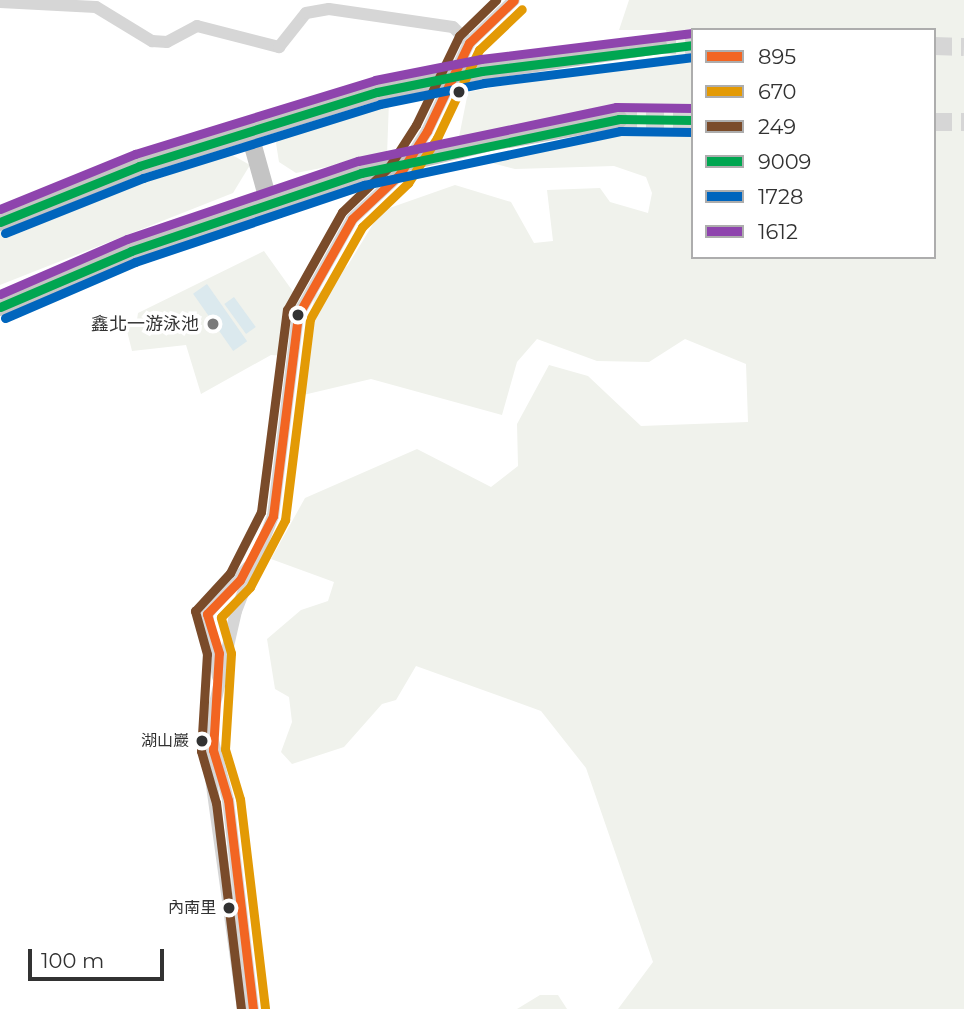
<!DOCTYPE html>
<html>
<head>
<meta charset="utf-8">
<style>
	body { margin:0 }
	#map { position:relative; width:964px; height:1009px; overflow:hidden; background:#fff; font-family:Montserrat,"Noto Sans TC",sans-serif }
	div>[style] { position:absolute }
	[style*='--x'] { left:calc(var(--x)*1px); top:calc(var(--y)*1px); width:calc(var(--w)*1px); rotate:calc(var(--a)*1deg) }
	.green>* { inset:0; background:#f0f2ec }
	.water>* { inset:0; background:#dbe9ee; transform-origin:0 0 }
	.highway-tunnel>* { height:18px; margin-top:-9px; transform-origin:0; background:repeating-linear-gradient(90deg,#d6d6d6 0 18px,transparent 0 27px) }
	.minor>* { height:12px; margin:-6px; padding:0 6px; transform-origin:6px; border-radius:6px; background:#d6d6d6 }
	.highway>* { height:18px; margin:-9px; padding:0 9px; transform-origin:9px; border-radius:9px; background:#c4c4c4 }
	.highway-bridge>* { height:18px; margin:-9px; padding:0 9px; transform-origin:9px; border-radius:9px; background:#c4c4c4 }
	.bus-1>* { height:9px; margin:-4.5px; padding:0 4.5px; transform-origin:4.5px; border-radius:4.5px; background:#f26522 }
	.bus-2>* { height:9px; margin:-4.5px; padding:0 4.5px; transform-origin:4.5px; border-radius:4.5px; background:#e39a05 }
	.bus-3>* { height:9px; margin:-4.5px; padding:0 4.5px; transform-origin:4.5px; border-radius:4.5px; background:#7a4b2a }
	.bus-4>* { height:9px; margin:-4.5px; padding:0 4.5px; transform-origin:4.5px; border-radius:4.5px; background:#00a651 }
	.bus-5>* { height:9px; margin:-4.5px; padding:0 4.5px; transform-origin:4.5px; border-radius:4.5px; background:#0065bd }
	.bus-6>* { height:9px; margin:-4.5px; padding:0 4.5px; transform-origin:4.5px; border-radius:4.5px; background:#8e44ad }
	.dots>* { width:19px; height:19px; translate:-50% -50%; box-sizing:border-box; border:4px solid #fff; border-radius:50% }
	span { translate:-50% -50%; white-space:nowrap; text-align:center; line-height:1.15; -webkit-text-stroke:7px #fff; paint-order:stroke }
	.bus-label { font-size:16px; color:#323232 }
	.right { translate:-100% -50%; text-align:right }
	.poi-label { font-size:18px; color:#323232 }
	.legend { position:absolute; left:691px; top:28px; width:245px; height:231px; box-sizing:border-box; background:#fff; border:2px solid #adadad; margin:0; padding:9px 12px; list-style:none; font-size:21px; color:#323232 }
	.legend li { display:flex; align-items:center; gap:14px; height:35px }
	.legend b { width:35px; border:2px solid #adadad }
	.scale { position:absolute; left:28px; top:949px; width:136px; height:32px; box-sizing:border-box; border:4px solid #323232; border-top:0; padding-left:9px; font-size:21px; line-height:24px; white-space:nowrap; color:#323232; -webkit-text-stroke:5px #fff; paint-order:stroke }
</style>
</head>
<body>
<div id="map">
	<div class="green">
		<div style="clip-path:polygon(evenodd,629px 0,964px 0,964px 1009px,618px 1009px,653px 962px,586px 768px,541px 711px,416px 666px,396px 700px,382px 704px,344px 747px,292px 764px,281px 752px,292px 722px,289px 697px,275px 689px,267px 639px,301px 610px,328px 601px,334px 582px,271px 559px,305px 498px,417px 449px,491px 487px,518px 466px,517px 424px,549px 365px,588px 376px,641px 426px,748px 422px,746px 364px,685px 339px,649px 362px,597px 361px,537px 339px,517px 362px,502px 415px,371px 379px,299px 396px,302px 349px,315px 296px,348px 265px,381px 211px,455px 185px,511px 202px,534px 243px,553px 241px,547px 190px,600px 188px,610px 202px,648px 213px,652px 193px,646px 177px,614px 166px,515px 169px,488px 162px,623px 130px,616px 108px,459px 137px,468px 92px,672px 54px,666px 30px,619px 30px,629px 0,693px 30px,934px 30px,934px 257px,693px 257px,693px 30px)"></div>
		<div style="clip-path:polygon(389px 101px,387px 155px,296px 173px,279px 162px,276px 143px,282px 133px)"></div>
		<div style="clip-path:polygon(218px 147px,250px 165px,233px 193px,0 285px,0 230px)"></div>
		<div style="clip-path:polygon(264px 251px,299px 300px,284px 356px,271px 355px,201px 394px,186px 345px,132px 351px,126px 327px,136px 326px,138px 313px)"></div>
		<div style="clip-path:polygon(540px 995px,558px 995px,567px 1009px,517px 1009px)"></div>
	</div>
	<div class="water">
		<div style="left:207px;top:284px;width:70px;height:17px;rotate:55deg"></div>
		<div style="left:234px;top:297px;width:37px;height:12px;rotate:54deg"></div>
	</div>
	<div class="highway-tunnel">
		<div style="--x:658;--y:45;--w:35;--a:0"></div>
		<div style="--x:934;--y:46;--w:30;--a:2"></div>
		<div style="--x:619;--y:119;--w:74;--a:0.8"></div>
		<div style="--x:934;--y:122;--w:30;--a:0"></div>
	</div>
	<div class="minor">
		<div style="--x:0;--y:2;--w:96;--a:3"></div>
		<div style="--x:96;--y:7;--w:66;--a:31.3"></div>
		<div style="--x:152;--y:41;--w:15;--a:4"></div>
		<div style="--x:167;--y:42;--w:34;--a:-28"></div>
		<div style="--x:197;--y:26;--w:85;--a:14.4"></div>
		<div style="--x:279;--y:47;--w:43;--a:-51.5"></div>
		<div style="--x:306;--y:13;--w:23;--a:-10"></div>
		<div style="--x:329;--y:9;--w:125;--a:8.3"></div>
		<div style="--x:453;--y:27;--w:23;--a:45"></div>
		<div style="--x:218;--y:677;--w:64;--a:-99.9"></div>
		<div style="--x:207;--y:614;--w:62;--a:-48.9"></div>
		<div style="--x:213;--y:741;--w:61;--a:75.7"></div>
		<div style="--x:228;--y:800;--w:210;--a:83.2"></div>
		<div style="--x:243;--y:1009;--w:269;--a:-97.9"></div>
		<div style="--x:206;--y:743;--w:135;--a:-77.2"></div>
		<div style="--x:236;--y:611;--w:102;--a:-68.7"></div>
		<div style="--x:273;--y:516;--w:203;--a:-82.9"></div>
		<div style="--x:298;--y:315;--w:110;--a:-60.6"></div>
		<div style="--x:352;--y:219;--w:64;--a:-43.1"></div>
		<div style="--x:399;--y:175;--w:52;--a:-57.5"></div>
		<div style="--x:427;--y:131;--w:98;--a:-64.5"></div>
		<div style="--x:469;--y:43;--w:62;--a:-43.7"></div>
	</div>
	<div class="highway">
		<div style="--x:482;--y:71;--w:178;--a:-8.4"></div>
		<div style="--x:248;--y:128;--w:78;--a:74.4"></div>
		<div style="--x:486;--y:143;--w:135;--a:-10.2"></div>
		<div style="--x:0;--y:222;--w:150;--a:-21.9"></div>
		<div style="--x:139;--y:166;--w:249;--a:-17.3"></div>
		<div style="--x:0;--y:307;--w:142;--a:-23.1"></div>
		<div style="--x:131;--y:251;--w:243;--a:-18.7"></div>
	</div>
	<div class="highway-bridge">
		<div style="--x:377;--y:92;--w:107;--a:-11.3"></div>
		<div style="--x:361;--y:173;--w:129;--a:-13.5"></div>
	</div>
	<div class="bus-1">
		<div style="--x:253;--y:1009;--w:210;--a:-96.8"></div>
		<div style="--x:228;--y:800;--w:52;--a:-106.7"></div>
		<div style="--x:213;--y:750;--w:97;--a:-86.5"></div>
		<div style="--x:219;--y:653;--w:41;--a:-107.1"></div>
		<div style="--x:207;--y:614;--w:47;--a:-45.9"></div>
		<div style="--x:240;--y:580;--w:72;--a:-62.7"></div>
		<div style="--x:273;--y:516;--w:203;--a:-82.9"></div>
		<div style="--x:298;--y:315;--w:110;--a:-60.6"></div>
		<div style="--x:352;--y:219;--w:64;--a:-43.1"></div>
		<div style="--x:399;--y:175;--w:52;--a:-57.5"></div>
		<div style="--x:427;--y:131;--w:98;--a:-64.5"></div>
		<div style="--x:469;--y:43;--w:62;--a:-43.7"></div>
	</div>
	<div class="bus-2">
		<div style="--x:265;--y:1008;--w:210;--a:-96.8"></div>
		<div style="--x:240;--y:799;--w:52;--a:-106.7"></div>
		<div style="--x:225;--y:749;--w:96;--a:-86.4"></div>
		<div style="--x:231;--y:653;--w:37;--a:-106"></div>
		<div style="--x:221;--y:617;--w:42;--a:-46"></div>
		<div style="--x:250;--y:587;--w:76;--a:-62.4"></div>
		<div style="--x:285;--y:520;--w:203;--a:-82.9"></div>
		<div style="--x:310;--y:319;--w:106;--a:-60.5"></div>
		<div style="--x:362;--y:227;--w:64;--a:-43.7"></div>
		<div style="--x:408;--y:183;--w:54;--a:-57.2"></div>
		<div style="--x:437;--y:138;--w:98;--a:-64.5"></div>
		<div style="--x:479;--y:50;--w:59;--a:-43.6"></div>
	</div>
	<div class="bus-3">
		<div style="--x:241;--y:1009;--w:208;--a:-96.9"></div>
		<div style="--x:216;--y:803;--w:54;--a:-106.1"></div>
		<div style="--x:201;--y:751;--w:97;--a:-86.5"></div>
		<div style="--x:207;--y:654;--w:45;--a:-105.6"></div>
		<div style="--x:195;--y:611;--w:52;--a:-47.4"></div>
		<div style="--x:230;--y:573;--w:68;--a:-63.1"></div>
		<div style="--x:261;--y:512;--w:204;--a:-82.7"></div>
		<div style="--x:287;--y:310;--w:112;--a:-60.7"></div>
		<div style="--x:342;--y:212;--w:65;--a:-43.8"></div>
		<div style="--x:389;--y:167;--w:50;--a:-57.3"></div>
		<div style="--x:416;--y:125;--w:99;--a:-64.2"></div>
		<div style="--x:459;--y:36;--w:52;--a:-44.2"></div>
	</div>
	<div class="bus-4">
		<div style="--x:0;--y:222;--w:150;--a:-21.9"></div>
		<div style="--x:139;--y:166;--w:249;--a:-17.3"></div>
		<div style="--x:377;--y:92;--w:107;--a:-11.3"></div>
		<div style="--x:482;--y:71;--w:213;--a:-7"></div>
		<div style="--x:0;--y:307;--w:142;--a:-23.1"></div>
		<div style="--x:131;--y:251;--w:243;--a:-18.7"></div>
		<div style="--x:361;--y:173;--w:264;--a:-11.8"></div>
		<div style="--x:619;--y:119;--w:74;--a:0.8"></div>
	</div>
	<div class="bus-5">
		<div style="--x:5;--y:233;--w:149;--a:-21.7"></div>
		<div style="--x:143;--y:178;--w:248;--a:-17.3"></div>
		<div style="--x:380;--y:104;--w:106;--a:-11.4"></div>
		<div style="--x:484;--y:83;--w:211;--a:-7.1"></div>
		<div style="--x:5;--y:318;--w:142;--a:-23.3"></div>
		<div style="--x:135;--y:262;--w:242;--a:-18.6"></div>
		<div style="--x:364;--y:185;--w:262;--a:-11.9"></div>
		<div style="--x:620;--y:131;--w:73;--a:0.8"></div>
	</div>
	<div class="bus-6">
		<div style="--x:0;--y:209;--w:146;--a:-22.2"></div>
		<div style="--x:135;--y:154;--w:251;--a:-17.1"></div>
		<div style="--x:375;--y:80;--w:108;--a:-11.2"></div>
		<div style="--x:481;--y:59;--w:213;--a:-7"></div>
		<div style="--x:0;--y:294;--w:138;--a:-23.4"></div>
		<div style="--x:127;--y:239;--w:244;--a:-18.7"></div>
		<div style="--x:358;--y:161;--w:264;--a:-11.8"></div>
		<div style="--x:616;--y:107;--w:77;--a:0.7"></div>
	</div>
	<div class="dots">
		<div style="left:459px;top:92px;background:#323232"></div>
		<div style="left:298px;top:315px;background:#323232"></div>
		<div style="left:213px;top:324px;background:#7a7a7a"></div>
		<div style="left:202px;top:741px;background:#323232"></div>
		<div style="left:229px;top:908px;background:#323232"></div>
	</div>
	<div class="bus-label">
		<span class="right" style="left:189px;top:741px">湖山巖</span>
		<span class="right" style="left:216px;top:908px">內南里</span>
	</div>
	<div class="poi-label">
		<span class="right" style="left:199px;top:324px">鑫北一游泳池</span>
	</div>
	<ul class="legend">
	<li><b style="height:9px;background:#f26522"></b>895</li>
	<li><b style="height:9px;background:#e39a05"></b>670</li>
	<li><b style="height:9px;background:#7a4b2a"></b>249</li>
	<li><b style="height:9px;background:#00a651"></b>9009</li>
	<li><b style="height:9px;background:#0065bd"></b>1728</li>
	<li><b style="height:9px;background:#8e44ad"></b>1612</li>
	</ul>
	<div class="scale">100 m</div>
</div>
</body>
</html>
